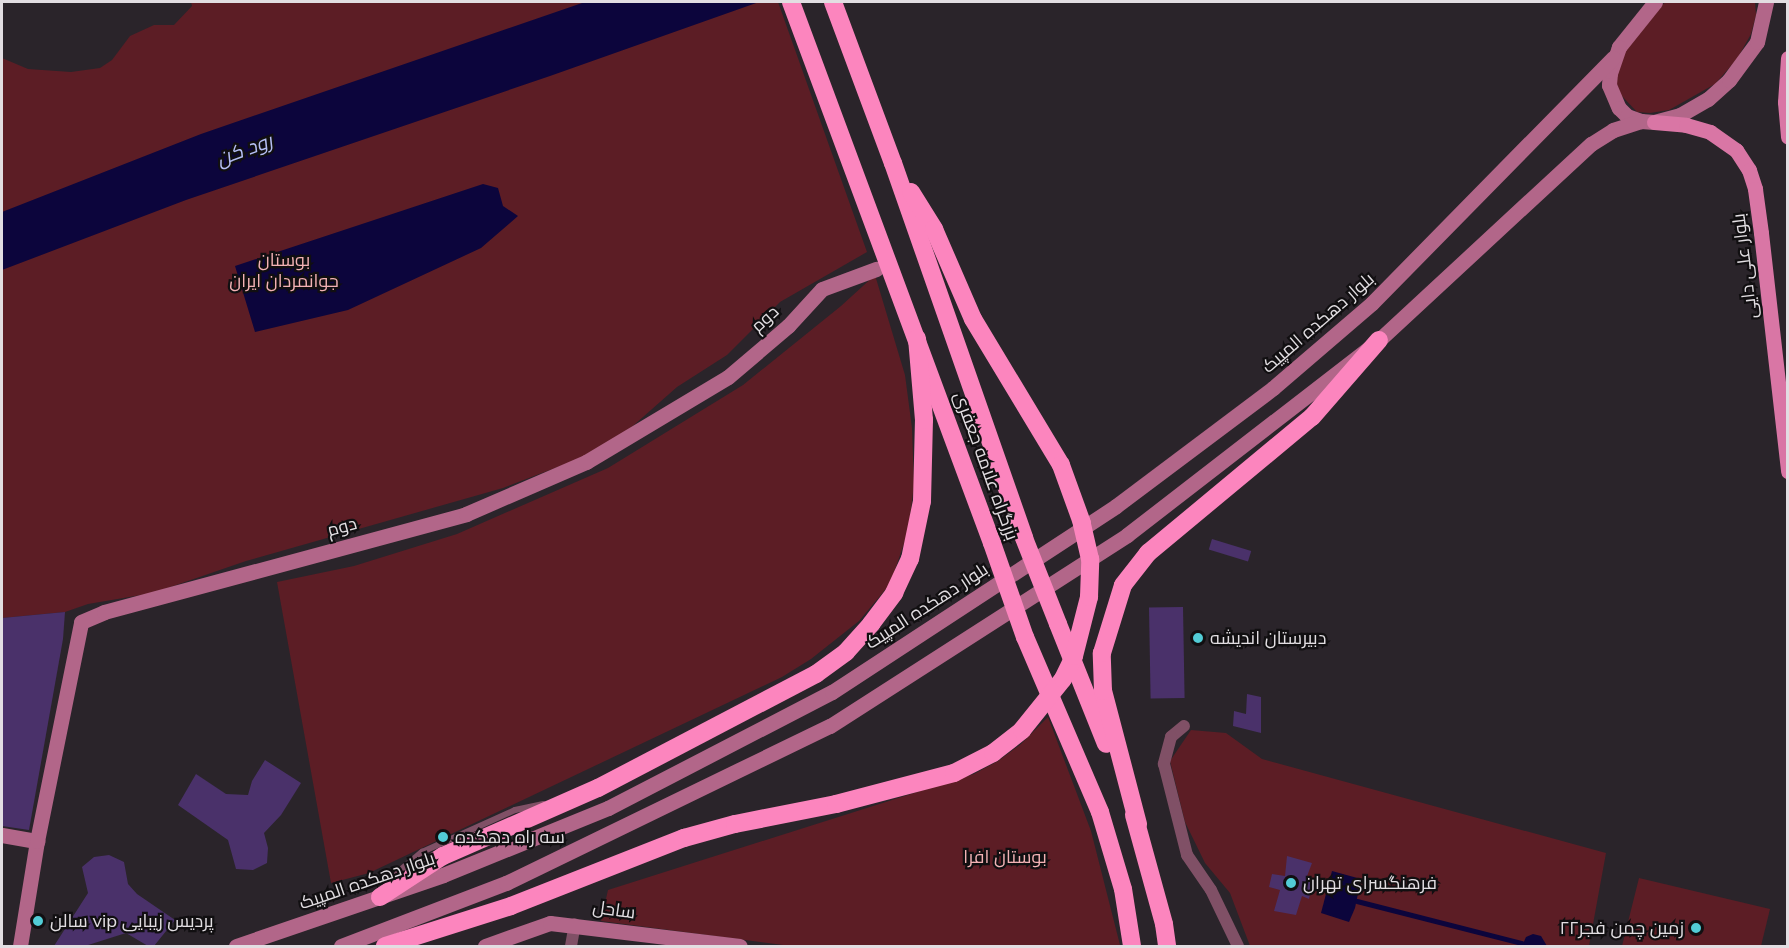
<!DOCTYPE html>
<html>
<head>
<meta charset="utf-8">
<style>
	body { margin:0 }
	#map { position:relative; width:1789px; height:948px; overflow:hidden; background:#2a242a; font-family:Mulish,Cairo,sans-serif }
	div>[style] { position:absolute }
	[style*='--x'] { left:calc(var(--x)*1px); top:calc(var(--y)*1px); width:calc(var(--w)*1px); rotate:calc(var(--a)*1deg) }
	.green>* { inset:0; background:#5c1d25 }
	.water>* { inset:0; background:#0c053c }
	.stream>* { height:4.5px; margin:-2.25px; padding:0 2.25px; transform-origin:2.25px; border-radius:2.25px; background:#0c053c }
	.building>* { inset:0; background:#4a316a; transform-origin:0 0 }
	.lane>* { height:6px; margin:-3px; padding:0 3px; transform-origin:3px; border-radius:3px; background:#805066 }
	.street>* { height:12px; margin:-6px; padding:0 6px; transform-origin:6px; border-radius:6px; background:#805066 }
	.secondary>* { height:15px; margin:-7.5px; padding:0 7.5px; transform-origin:7.5px; border-radius:7.5px; background:#b26689 }
	.primary>* { height:15px; margin:-7.5px; padding:0 7.5px; transform-origin:7.5px; border-radius:7.5px; background:#d976a5 }
	.highway>* { height:18px; margin:-9px; padding:0 9px; transform-origin:9px; border-radius:9px; background:#fc85be }
	.highway-bridge>* { height:18px; margin:-9px; padding:0 9px; transform-origin:9px; border-radius:9px; background:#fc85be }
	.dots>* { width:16px; height:16px; translate:-50% -50%; box-sizing:border-box; border:3px solid #110f11; border-radius:50% }
	span { translate:-50% -50%; white-space:nowrap; text-align:center; line-height:1.15; -webkit-text-stroke:4.5px #110f11; paint-order:stroke }
	.park-label { font-size:18px; color:#f3b2b5 }
	.street-label { font-size:18px; color:#e2dee2 }
	.poi-label { font-size:18px; color:#e2dee2 }
	.left { translate:0 -50%; text-align:left }
	.right { translate:-100% -50%; text-align:right }
	.water-label { font-size:20px; color:#b5bef4; font-style:italic }
	.frame { position:absolute; inset:0; border:3px solid #e2dee2; pointer-events:none }
</style>
</head>
<body>
<div id="map">
	<div class="green">
		<div style="clip-path:polygon(191px 2px,778px 2px,867px 252px,780px 302px,727px 355px,677px 387px,626px 432px,576px 460px,503px 488px,246px 561px,153px 593px,88px 604px,65px 612px,2px 618px,2px 58px,28px 69px,71px 72px,100px 68px,112px 60px,130px 36px,154px 25px,174px 25px,192px 6px)"></div>
		<div style="clip-path:polygon(1666px 2px,1755px 2px,1756px 15px,1751px 34px,1737px 59px,1715px 84px,1669px 110px,1650px 113px,1637px 112px,1621px 95px,1616px 82px,1618px 69px,1623px 54px,1655px 10px)"></div>
		<div style="clip-path:polygon(875px 275px,905px 375px,912px 428px,914px 485px,908px 532px,890px 584px,859px 621px,811px 659px,782px 677px,369px 873px,331px 883px,277px 582px,354px 566px,457px 534px,608px 468px,743px 385px,841px 306px)"></div>
		<div style="clip-path:polygon(1048px 717px,1091px 831px,1120px 945px,791px 946px,601px 921px,608px 890px,974px 774px,998px 761px,1021px 744px)"></div>
		<div style="clip-path:polygon(1191px 730px,1226px 733px,1262px 759px,1606px 853px,1589px 946px,1250px 946px,1230px 893px,1205px 863px,1185px 822px,1170px 761px)"></div>
		<div style="clip-path:polygon(1639px 878px,1770px 909px,1761px 946px,1622px 946px)"></div>
	</div>
	<div class="water">
		<div style="clip-path:polygon(585px 2px,759px 2px,550px 76px,186px 200px,2px 270px,2px 212px,201px 134px)"></div>
		<div style="clip-path:polygon(483px 184px,498px 188px,503px 206px,518px 216px,481px 248px,348px 310px,255px 332px,235px 266px)"></div>
		<div style="clip-path:polygon(1332px 871px,1361px 879px,1355px 908px,1349px 922px,1321px 913px)"></div>
		<div style="clip-path:polygon(1533px 934px,1541px 936px,1547px 946px,1522px 946px,1526px 937px)"></div>
	</div>
	<div class="stream">
		<div style="--x:1357;--y:901;--w:170;--a:14.3"></div>
	</div>
	<div class="building">
		<div style="left:1212px;top:539px;width:41px;height:11px;rotate:17deg"></div>
		<div style="left:1183px;top:607px;width:91px;height:34px;rotate:89deg"></div>
		<div style="clip-path:polygon(65px 612px,63px 639px,29px 830px,2px 826px,2px 618px)"></div>
		<div style="clip-path:polygon(1247px 694px,1261px 697px,1261px 733px,1233px 726px,1234px 711px,1246px 714px)"></div>
		<div style="clip-path:polygon(265px 760px,301px 783px,281px 815px,264px 833px,268px 848px,267px 863px,253px 870px,236px 869px,228px 840px,178px 805px,196px 774px,226px 794px,248px 795px,252px 781px)"></div>
		<div style="clip-path:polygon(109px 855px,124px 862px,128px 884px,137px 894px,175px 920px,154px 946px,148px 946px,126px 933px,85px 946px,54px 946px,88px 893px,82px 867px,94px 857px)"></div>
		<div style="clip-path:polygon(1287px 856px,1312px 863px,1306px 879px,1313px 880px,1309px 899px,1302px 896px,1296px 915px,1274px 911px,1280px 890px,1269px 887px,1272px 874px,1285px 876px)"></div>
	</div>
	<div class="lane">
		<div style="--x:392;--y:882;--w:13;--a:-58"></div>
		<div style="--x:399;--y:871;--w:30;--a:-40"></div>
		<div style="--x:422;--y:852;--w:102;--a:-24.3"></div>
		<div style="--x:515;--y:810;--w:29;--a:-12"></div>
	</div>
	<div class="street">
		<div style="--x:1184;--y:726;--w:17;--a:140"></div>
		<div style="--x:1171;--y:737;--w:28;--a:105"></div>
		<div style="--x:1164;--y:764;--w:94;--a:75.8"></div>
		<div style="--x:1187;--y:855;--w:42;--a:55.6"></div>
		<div style="--x:1211;--y:890;--w:62;--a:64.3"></div>
		<div style="--x:571;--y:946;--w:22;--a:-80"></div>
	</div>
	<div class="secondary">
		<div style="--x:1655;--y:2;--w:58;--a:128.7"></div>
		<div style="--x:1619;--y:47;--w:28;--a:109"></div>
		<div style="--x:1610;--y:73;--w:12;--a:95"></div>
		<div style="--x:1609;--y:85;--w:25;--a:67"></div>
		<div style="--x:1619;--y:108;--w:11;--a:45"></div>
		<div style="--x:1627;--y:116;--w:15;--a:20"></div>
		<div style="--x:1641;--y:121;--w:13;--a:4"></div>
		<div style="--x:1654;--y:122;--w:27;--a:-15"></div>
		<div style="--x:1680;--y:115;--w:32;--a:-30"></div>
		<div style="--x:1708;--y:99;--w:28;--a:-42"></div>
		<div style="--x:1729;--y:80;--w:47;--a:-53.6"></div>
		<div style="--x:1757;--y:42;--w:41;--a:-77.3"></div>
		<div style="--x:2;--y:835;--w:36;--a:10"></div>
		<div style="--x:20;--y:946;--w:106;--a:-80.8"></div>
		<div style="--x:37;--y:841;--w:223;--a:-78.6"></div>
		<div style="--x:81;--y:622;--w:25;--a:-23"></div>
		<div style="--x:104;--y:612;--w:375;--a:-15.1"></div>
		<div style="--x:466;--y:514;--w:131;--a:-23.4"></div>
		<div style="--x:586;--y:462;--w:165;--a:-30.9"></div>
		<div style="--x:728;--y:377;--w:79;--a:-40.4"></div>
		<div style="--x:788;--y:326;--w:50;--a:-47.4"></div>
		<div style="--x:822;--y:289;--w:58;--a:-20.3"></div>
		<div style="--x:236;--y:946;--w:219;--a:-18.9"></div>
		<div style="--x:443;--y:875;--w:178;--a:-22.1"></div>
		<div style="--x:608;--y:808;--w:252;--a:-27.4"></div>
		<div style="--x:832;--y:692;--w:339;--a:-33.2"></div>
		<div style="--x:1116;--y:506;--w:196;--a:-36.9"></div>
		<div style="--x:1273;--y:388;--w:130;--a:-40.6"></div>
		<div style="--x:1372;--y:303;--w:344;--a:-45.5"></div>
		<div style="--x:341;--y:946;--w:177;--a:-20.9"></div>
		<div style="--x:506;--y:883;--w:360;--a:-25.9"></div>
		<div style="--x:830;--y:726;--w:353;--a:-32.7"></div>
		<div style="--x:1127;--y:535;--w:319;--a:-37.7"></div>
		<div style="--x:1379;--y:340;--w:289;--a:-42.8"></div>
		<div style="--x:1591;--y:144;--w:26;--a:-32"></div>
		<div style="--x:1613;--y:130;--w:29;--a:-18"></div>
		<div style="--x:485;--y:946;--w:69;--a:-19.5"></div>
		<div style="--x:550;--y:923;--w:191;--a:6.9"></div>
	</div>
	<div class="primary">
		<div style="--x:1788;--y:58;--w:44;--a:93.9"></div>
		<div style="--x:1785;--y:102;--w:35;--a:85"></div>
		<div style="--x:1654;--y:122;--w:32;--a:5"></div>
		<div style="--x:1686;--y:125;--w:25;--a:16"></div>
		<div style="--x:1710;--y:132;--w:32;--a:35"></div>
		<div style="--x:1736;--y:150;--w:24;--a:57"></div>
		<div style="--x:1749;--y:170;--w:20;--a:72"></div>
		<div style="--x:1755;--y:189;--w:44;--a:82.2"></div>
		<div style="--x:1761;--y:233;--w:240;--a:83.5"></div>
	</div>
	<div class="highway">
		<div style="--x:791;--y:2;--w:577;--a:69.62"></div>
		<div style="--x:833;--y:2;--w:172;--a:69.6"></div>
		<div style="--x:893;--y:163;--w:397;--a:70.7"></div>
		<div style="--x:911;--y:192;--w:44;--a:58.1"></div>
		<div style="--x:934;--y:229;--w:98;--a:66.6"></div>
		<div style="--x:973;--y:319;--w:170;--a:58.9"></div>
		<div style="--x:1058;--y:624;--w:129;--a:68.2"></div>
		<div style="--x:1025;--y:637;--w:190;--a:66.8"></div>
		<div style="--x:1100;--y:812;--w:80;--a:73.4"></div>
		<div style="--x:1123;--y:889;--w:58;--a:81"></div>
		<div style="--x:1134;--y:815;--w:113;--a:74.6"></div>
		<div style="--x:1164;--y:924;--w:22;--a:82"></div>
		<div style="--x:1138;--y:824;--w:138;--a:-104.7"></div>
		<div style="--x:1103;--y:691;--w:38;--a:-92"></div>
		<div style="--x:1102;--y:653;--w:71;--a:-72.8"></div>
		<div style="--x:1123;--y:585;--w:41;--a:-52"></div>
		<div style="--x:1148;--y:553;--w:213;--a:-39.7"></div>
		<div style="--x:1312;--y:417;--w:102;--a:-49"></div>
		<div style="--x:380;--y:897;--w:75;--a:-33.1"></div>
		<div style="--x:443;--y:856;--w:169;--a:-23.7"></div>
		<div style="--x:598;--y:788;--w:246;--a:-27.6"></div>
		<div style="--x:816;--y:674;--w:37;--a:-36"></div>
		<div style="--x:846;--y:652;--w:38;--a:-48"></div>
		<div style="--x:871;--y:624;--w:39;--a:-53"></div>
		<div style="--x:894;--y:593;--w:38;--a:-65"></div>
		<div style="--x:910;--y:559;--w:59;--a:-78.3"></div>
		<div style="--x:922;--y:501;--w:81;--a:-88.6"></div>
		<div style="--x:924;--y:420;--w:82;--a:-94.9"></div>
		<div style="--x:385;--y:946;--w:132;--a:-17.6"></div>
		<div style="--x:511;--y:906;--w:186;--a:-21.5"></div>
		<div style="--x:684;--y:838;--w:53;--a:-15.4"></div>
		<div style="--x:735;--y:824;--w:103;--a:-11.2"></div>
	</div>
	<div class="highway-bridge">
		<div style="--x:1024;--y:538;--w:92;--a:68.4"></div>
		<div style="--x:992;--y:543;--w:100;--a:70.7"></div>
		<div style="--x:836;--y:804;--w:122;--a:-14.7"></div>
		<div style="--x:954;--y:773;--w:44;--a:-27.1"></div>
		<div style="--x:993;--y:753;--w:37;--a:-38"></div>
		<div style="--x:1022;--y:730;--w:65;--a:-51.2"></div>
		<div style="--x:1063;--y:679;--w:25;--a:-64"></div>
		<div style="--x:1074;--y:656;--w:61;--a:-75.7"></div>
		<div style="--x:1089;--y:597;--w:38;--a:-88"></div>
		<div style="--x:1090;--y:559;--w:37;--a:-103"></div>
		<div style="--x:1082;--y:523;--w:62;--a:-109.9"></div>
	</div>
	<div class="dots">
		<div style="left:1198px;top:638px;background:#52ccd6"></div>
		<div style="left:443px;top:837px;background:#52ccd6"></div>
		<div style="left:1291px;top:883px;background:#52ccd6"></div>
		<div style="left:38px;top:921px;background:#52ccd6"></div>
		<div style="left:1696px;top:928px;background:#52ccd6"></div>
	</div>
	<div class="park-label">
		<span style="left:284px;top:271px">بوستان<br>جوانمردان ایران</span>
		<span style="left:1005px;top:857px">بوستان افرا</span>
	</div>
	<div class="street-label">
		<span style="left:1745px;top:266px;rotate:-97deg">بلوار علی دایی</span>
		<span style="left:765px;top:319px;rotate:-42deg">دوم</span>
		<span style="left:1318px;top:323px;rotate:-41deg">بلوار دهکده المپیک</span>
		<span style="left:986px;top:466px;rotate:70deg">بزرگراه علامه جعفری</span>
		<span style="left:342px;top:527px;rotate:-15deg">دوم</span>
		<span style="left:927px;top:606px;rotate:-33deg">بلوار دهکده المپیک</span>
		<span style="left:367px;top:881px;rotate:-19deg">بلوار دهکده المپیک</span>
		<span style="left:614px;top:910px;rotate:8deg">ساحل</span>
	</div>
	<div class="poi-label">
		<span class="left" style="left:1210px;top:638px">دبیرستان اندیشه</span>
		<span class="left" style="left:455px;top:837px">سه راه دهکده</span>
		<span class="left" style="left:1303px;top:883px">فرهنگسرای تهران</span>
		<span class="left" style="left:50px;top:921px">سالن vip پردیس زیبایی</span>
		<span class="right" style="left:1684px;top:928px">زمین چمن فجر۲۲</span>
	</div>
	<div class="water-label">
		<span style="left:244px;top:149px;rotate:-20deg">رود کن</span>
	</div>
	<div class="frame"></div>
</div>
</body>
</html>
